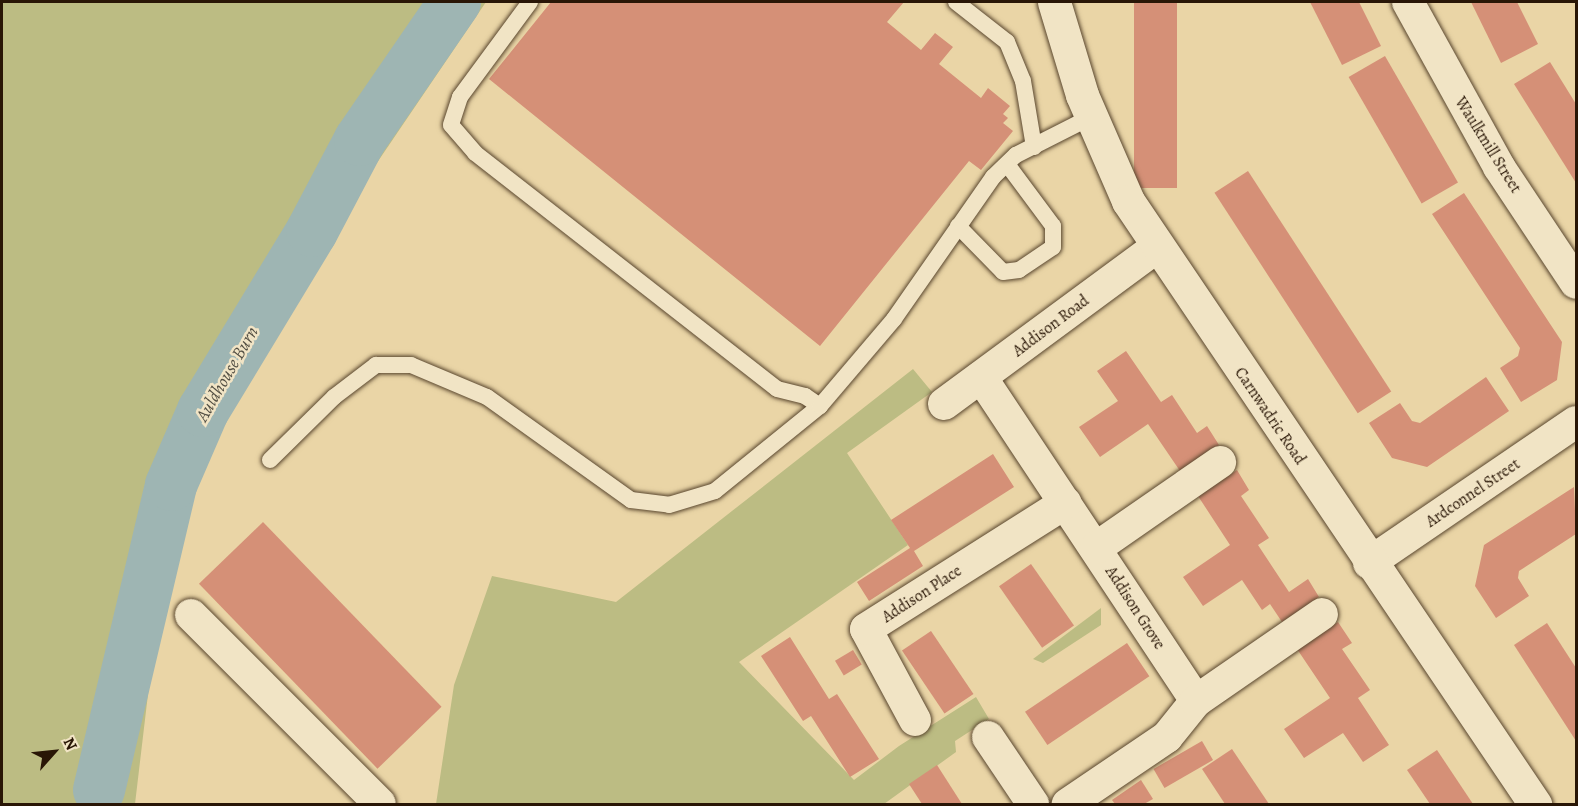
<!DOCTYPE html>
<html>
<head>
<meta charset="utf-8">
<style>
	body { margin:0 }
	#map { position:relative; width:1578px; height:806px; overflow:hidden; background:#ead5a6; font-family:Alegreya,serif }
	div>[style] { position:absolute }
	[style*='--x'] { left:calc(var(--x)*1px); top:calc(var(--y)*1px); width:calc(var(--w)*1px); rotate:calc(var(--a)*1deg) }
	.green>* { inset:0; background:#bcbc83 }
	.river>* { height:52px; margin:-26px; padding:0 26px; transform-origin:26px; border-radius:26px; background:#9eb5b3 }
	.building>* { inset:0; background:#d59077; transform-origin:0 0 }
	.roads { filter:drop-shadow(0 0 2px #59462e) drop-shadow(0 0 2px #59462e) }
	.lane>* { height:16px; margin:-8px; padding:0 8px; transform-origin:8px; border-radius:8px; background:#f1e4c5 }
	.street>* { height:32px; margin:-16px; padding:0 16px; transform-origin:16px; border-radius:16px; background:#f1e4c5 }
	.secondary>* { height:33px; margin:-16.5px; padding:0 16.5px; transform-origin:16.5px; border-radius:16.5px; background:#f1e4c5 }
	span { translate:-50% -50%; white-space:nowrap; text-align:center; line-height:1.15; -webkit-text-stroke:5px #f1e4c5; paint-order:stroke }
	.street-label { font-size:16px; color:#291606 }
	.water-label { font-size:18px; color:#524e43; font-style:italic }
	.frame { position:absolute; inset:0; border:3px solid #291606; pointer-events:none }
	.north { position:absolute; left:24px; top:722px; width:60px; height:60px; -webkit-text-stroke:4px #f1e4c5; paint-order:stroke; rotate:63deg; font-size:16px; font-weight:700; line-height:24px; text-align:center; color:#291606 }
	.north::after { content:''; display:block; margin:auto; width:21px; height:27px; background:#291606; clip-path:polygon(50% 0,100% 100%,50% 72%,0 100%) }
</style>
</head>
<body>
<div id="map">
	<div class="green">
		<div style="clip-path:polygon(2px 2px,486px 2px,210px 409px,153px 652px,135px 804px,2px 804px)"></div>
		<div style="clip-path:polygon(913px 369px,932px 392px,847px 453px,908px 545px,739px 662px,854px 780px,899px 746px,976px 697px,989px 719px,955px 741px,956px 752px,884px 804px,436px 804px,454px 685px,492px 576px,616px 602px)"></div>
		<div style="clip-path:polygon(1101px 608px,1101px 625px,1043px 663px,1033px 659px)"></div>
	</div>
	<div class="river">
		<div style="--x:99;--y:790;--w:313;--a:-76.7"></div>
		<div style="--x:171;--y:485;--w:81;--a:-66.6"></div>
		<div style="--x:203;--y:411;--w:210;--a:-58.8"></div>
		<div style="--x:312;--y:231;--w:103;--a:-62.2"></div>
		<div style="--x:360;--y:140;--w:168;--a:-55.5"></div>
	</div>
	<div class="building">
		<div style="clip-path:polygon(551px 2px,904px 2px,887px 22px,921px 50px,935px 33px,953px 47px,939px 64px,981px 98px,988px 88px,1010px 106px,1003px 114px,1008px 118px,1003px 123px,1013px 131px,981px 170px,969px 161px,820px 346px,489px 79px)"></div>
		<div style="left:1134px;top:2px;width:43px;height:186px"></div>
		<div style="clip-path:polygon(1310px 2px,1359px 2px,1381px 46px,1342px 65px)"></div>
		<div style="clip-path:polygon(1471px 2px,1517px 2px,1538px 44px,1501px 63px)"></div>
		<div style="left:1385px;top:56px;width:146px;height:42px;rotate:60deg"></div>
		<div style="clip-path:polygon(1550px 62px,1576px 104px,1576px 183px,1514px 84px)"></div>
		<div style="left:1248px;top:171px;width:263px;height:40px;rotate:57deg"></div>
		<div style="clip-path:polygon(1464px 193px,1562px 342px,1557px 380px,1521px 402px,1500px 368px,1518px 356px,1520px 348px,1432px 214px)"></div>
		<div style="clip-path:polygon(1126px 351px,1161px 402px,1172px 395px,1197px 433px,1207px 426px,1219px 445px,1180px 471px,1148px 424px,1100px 457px,1079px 427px,1118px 401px,1097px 371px)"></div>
		<div style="clip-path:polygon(1486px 377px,1509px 411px,1427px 467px,1392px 458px,1369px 423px,1400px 403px,1412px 421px,1420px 423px)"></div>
		<div style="clip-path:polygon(993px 454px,1014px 487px,914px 551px,923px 566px,869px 601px,857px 582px,910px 548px,891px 520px)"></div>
		<div style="clip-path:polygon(1237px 470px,1249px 490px,1241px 496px,1269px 538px,1258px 545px,1289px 592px,1308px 579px,1319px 597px,1282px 622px,1270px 604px,1262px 610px,1242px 580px,1203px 606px,1183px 577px,1230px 545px,1198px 496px)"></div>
		<div style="clip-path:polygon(1574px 487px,1576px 534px,1519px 571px,1518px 578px,1529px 596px,1496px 618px,1475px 586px,1484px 545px)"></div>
		<div style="left:263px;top:522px;width:257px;height:89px;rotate:46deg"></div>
		<div style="left:1031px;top:564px;width:75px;height:39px;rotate:55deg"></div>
		<div style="clip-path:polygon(1338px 622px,1352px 643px,1342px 649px,1370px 690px,1358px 698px,1389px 745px,1363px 762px,1343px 733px,1304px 758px,1284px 729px,1330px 698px,1297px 649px)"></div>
		<div style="clip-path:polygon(1547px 623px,1576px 668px,1576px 741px,1514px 645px)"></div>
		<div style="left:931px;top:631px;width:76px;height:35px;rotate:56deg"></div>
		<div style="clip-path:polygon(790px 637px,829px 699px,837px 694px,879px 759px,850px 777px,811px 716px,803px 721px,761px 656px)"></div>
		<div style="left:1127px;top:643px;width:40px;height:123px;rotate:56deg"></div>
		<div style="left:853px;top:650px;width:17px;height:21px;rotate:59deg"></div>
		<div style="left:1202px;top:741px;width:22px;height:56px;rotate:60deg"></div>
		<div style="clip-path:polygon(1232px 749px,1269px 804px,1225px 804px,1202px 769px)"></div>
		<div style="clip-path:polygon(1437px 750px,1473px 804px,1430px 804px,1407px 770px)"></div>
		<div style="clip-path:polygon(937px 765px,962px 804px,922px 804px,909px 784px)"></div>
		<div style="clip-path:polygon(1141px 780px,1153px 799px,1144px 804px,1115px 804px,1112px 800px)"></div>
	</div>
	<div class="roads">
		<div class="lane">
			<div style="--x:530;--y:2;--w:118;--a:126.4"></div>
			<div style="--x:460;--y:97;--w:29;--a:108"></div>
			<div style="--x:451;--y:125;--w:37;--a:49"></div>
			<div style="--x:475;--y:153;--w:383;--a:38"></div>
			<div style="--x:777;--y:389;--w:29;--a:14"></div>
			<div style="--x:805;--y:396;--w:18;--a:34"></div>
			<div style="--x:956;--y:2;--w:65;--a:38.1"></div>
			<div style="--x:1007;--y:42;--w:42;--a:67.7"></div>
			<div style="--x:1023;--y:81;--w:67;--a:80.5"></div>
			<div style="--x:958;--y:226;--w:64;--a:45.6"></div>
			<div style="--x:1003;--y:272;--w:16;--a:-7"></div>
			<div style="--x:1019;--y:270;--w:41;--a:-34.1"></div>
			<div style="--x:1053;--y:247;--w:21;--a:-90"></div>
			<div style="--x:1053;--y:226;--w:77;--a:-126.6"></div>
			<div style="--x:270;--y:460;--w:90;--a:-44.5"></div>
			<div style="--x:334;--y:397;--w:53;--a:-37.3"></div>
			<div style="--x:376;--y:365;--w:35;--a:0"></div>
			<div style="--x:411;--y:365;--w:82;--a:22.8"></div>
			<div style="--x:487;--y:397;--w:177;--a:35.6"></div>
			<div style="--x:631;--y:500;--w:38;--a:7"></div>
			<div style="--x:669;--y:505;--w:48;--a:-16.9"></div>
			<div style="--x:715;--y:491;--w:135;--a:-39"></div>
			<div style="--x:820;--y:406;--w:114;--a:-49.6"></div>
			<div style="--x:894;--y:319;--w:173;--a:-55.1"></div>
			<div style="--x:993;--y:177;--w:32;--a:-44"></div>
			<div style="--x:1016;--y:155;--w:84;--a:-26.9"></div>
		</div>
		<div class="street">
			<div style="--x:1408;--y:2;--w:188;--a:61.1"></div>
			<div style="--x:1499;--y:167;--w:139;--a:56.4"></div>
			<div style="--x:981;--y:377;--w:389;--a:56.4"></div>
			<div style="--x:1196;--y:701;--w:46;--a:128.9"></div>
			<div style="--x:1167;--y:737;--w:120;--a:145.9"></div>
			<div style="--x:944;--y:404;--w:265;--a:-36.4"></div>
			<div style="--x:1096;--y:548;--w:151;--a:-34.7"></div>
			<div style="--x:1369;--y:563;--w:250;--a:-34.3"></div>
			<div style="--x:191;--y:615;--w:267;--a:45"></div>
			<div style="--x:1196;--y:701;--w:153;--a:-34.6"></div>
			<div style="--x:915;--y:720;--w:103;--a:-118.3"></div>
			<div style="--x:866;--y:629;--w:236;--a:-32.3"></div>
			<div style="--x:988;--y:737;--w:81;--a:56.1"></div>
		</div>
		<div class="secondary">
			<div style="--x:1054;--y:2;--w:97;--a:73.2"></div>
			<div style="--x:1082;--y:95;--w:116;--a:66.5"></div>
			<div style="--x:1128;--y:201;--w:728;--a:55.98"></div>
		</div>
	</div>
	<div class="street-label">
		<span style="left:1488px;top:145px;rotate:58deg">Waulkmill Street</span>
		<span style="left:1051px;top:326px;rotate:-37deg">Addison Road</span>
		<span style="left:1270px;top:416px;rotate:56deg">Carnwadric Road</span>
		<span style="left:1473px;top:493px;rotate:-34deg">Ardconnel Street</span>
		<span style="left:922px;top:594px;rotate:-33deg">Addison Place</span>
		<span style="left:1135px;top:608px;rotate:57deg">Addison Grove</span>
	</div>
	<div class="water-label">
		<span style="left:227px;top:374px;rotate:-60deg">Auldhouse Burn</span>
	</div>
	<div class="frame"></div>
	<div class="north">N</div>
</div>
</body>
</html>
